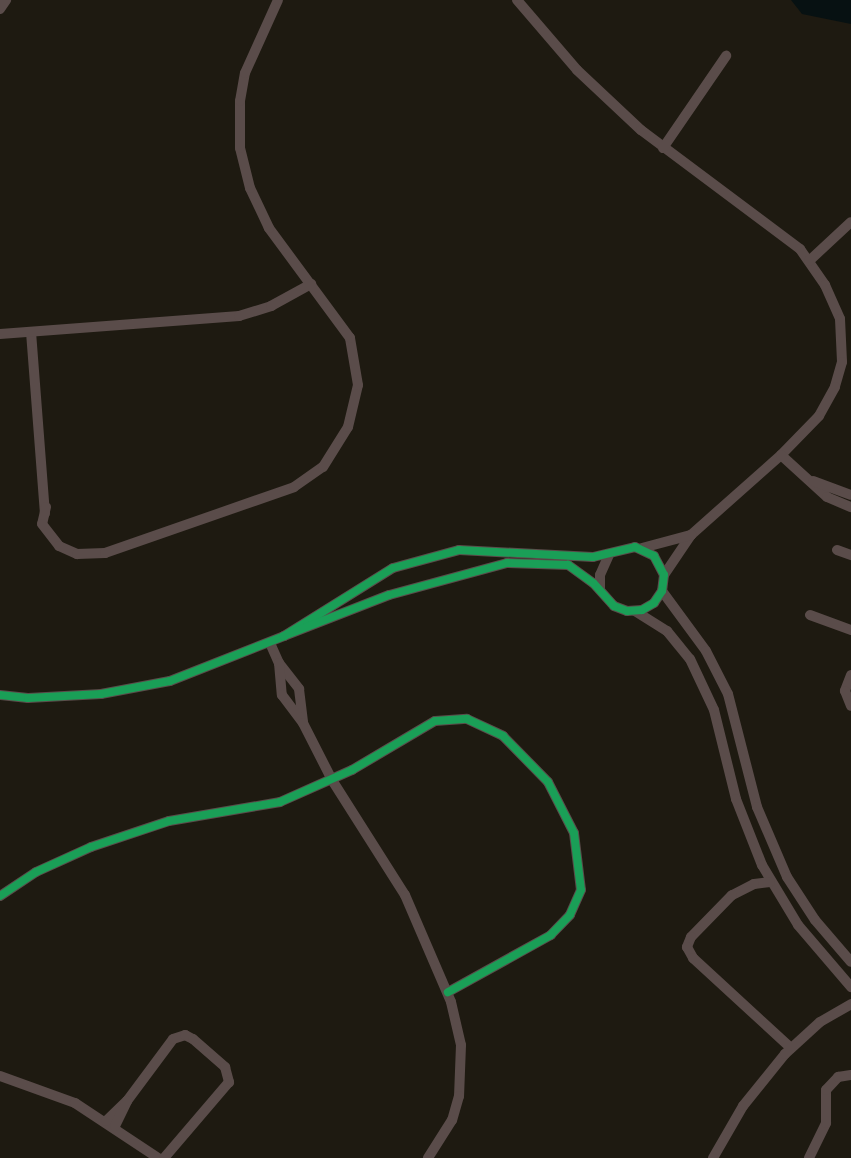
<!DOCTYPE html>
<html>
<head>
<meta charset="utf-8">
<style>
	body { margin:0 }
	#map { position:relative; width:851px; height:1158px; overflow:hidden; background:#1e1a11; font-family:"Alegreya Sans",sans-serif }
	div>[style] { position:absolute }
	[style*='--x'] { left:calc(var(--x)*1px); top:calc(var(--y)*1px); width:calc(var(--w)*1px); rotate:calc(var(--a)*1deg) }
	.water>* { inset:0; background:#071112 }
	.minor>* { height:10px; margin:-5px; padding:0 5px; transform-origin:5px; border-radius:5px; background:#5a4c4a }
	.cycleway>* { height:8px; margin:-4px; padding:0 4px; transform-origin:4px; border-radius:4px; background:#1a9f57 }
	span { translate:-50% -50%; white-space:nowrap; text-align:center; line-height:1.15; -webkit-text-stroke:6px #191205; paint-order:stroke }
</style>
</head>
<body>
<div id="map">
	<div class="water">
		<div style="clip-path:polygon(791px 0,851px 0,851px 24px,802px 14px)"></div>
	</div>
	<div class="minor">
		<div style="--x:517;--y:0;--w:92;--a:49.4"></div>
		<div style="--x:577;--y:70;--w:88;--a:43.2"></div>
		<div style="--x:641;--y:130;--w:199;--a:36.8"></div>
		<div style="--x:800;--y:249;--w:44;--a:55.2"></div>
		<div style="--x:825;--y:285;--w:37;--a:66"></div>
		<div style="--x:840;--y:319;--w:43;--a:87.3"></div>
		<div style="--x:842;--y:362;--w:26;--a:106"></div>
		<div style="--x:835;--y:387;--w:33;--a:119"></div>
		<div style="--x:819;--y:416;--w:54;--a:134.3"></div>
		<div style="--x:781;--y:455;--w:120;--a:138.4"></div>
		<div style="--x:691;--y:535;--w:48;--a:124"></div>
		<div style="--x:0;--y:9;--w:11;--a:-56"></div>
		<div style="--x:663;--y:148;--w:112;--a:-55.6"></div>
		<div style="--x:809;--y:261;--w:57;--a:-42.9"></div>
		<div style="--x:31;--y:332;--w:182;--a:85.6"></div>
		<div style="--x:0;--y:334;--w:240;--a:-4.3"></div>
		<div style="--x:239;--y:316;--w:34;--a:-17"></div>
		<div style="--x:271;--y:306;--w:46;--a:-28.8"></div>
		<div style="--x:781;--y:455;--w:62;--a:42.4"></div>
		<div style="--x:827;--y:497;--w:26;--a:23"></div>
		<div style="--x:813;--y:481;--w:40;--a:20.2"></div>
		<div style="--x:46;--y:507;--w:17;--a:103"></div>
		<div style="--x:42;--y:524;--w:28;--a:52"></div>
		<div style="--x:59;--y:546;--w:20;--a:24"></div>
		<div style="--x:77;--y:554;--w:28;--a:-2"></div>
		<div style="--x:105;--y:553;--w:200;--a:-19.2"></div>
		<div style="--x:294;--y:487;--w:35;--a:-35"></div>
		<div style="--x:323;--y:467;--w:47;--a:-58"></div>
		<div style="--x:348;--y:427;--w:43;--a:-76.6"></div>
		<div style="--x:358;--y:385;--w:48;--a:-99.7"></div>
		<div style="--x:350;--y:338;--w:137;--a:-126.4"></div>
		<div style="--x:269;--y:228;--w:44;--a:-115.4"></div>
		<div style="--x:250;--y:188;--w:41;--a:-104"></div>
		<div style="--x:240;--y:148;--w:47;--a:-90"></div>
		<div style="--x:240;--y:101;--w:28;--a:-80"></div>
		<div style="--x:245;--y:73;--w:80;--a:-65.7"></div>
		<div style="--x:642;--y:548;--w:51;--a:-14.9"></div>
		<div style="--x:837;--y:550;--w:15;--a:20"></div>
		<div style="--x:600;--y:589;--w:14;--a:-90"></div>
		<div style="--x:600;--y:575;--w:22;--a:-66"></div>
		<div style="--x:662;--y:591;--w:74;--a:53.7"></div>
		<div style="--x:706;--y:651;--w:48;--a:62.9"></div>
		<div style="--x:728;--y:694;--w:117;--a:75.6"></div>
		<div style="--x:757;--y:807;--w:76;--a:66.8"></div>
		<div style="--x:787;--y:877;--w:51;--a:56.9"></div>
		<div style="--x:815;--y:920;--w:55;--a:49.4"></div>
		<div style="--x:635;--y:611;--w:38;--a:32"></div>
		<div style="--x:667;--y:631;--w:36;--a:51"></div>
		<div style="--x:690;--y:659;--w:56;--a:64.8"></div>
		<div style="--x:714;--y:710;--w:92;--a:76.1"></div>
		<div style="--x:736;--y:799;--w:71;--a:68.5"></div>
		<div style="--x:762;--y:865;--w:70;--a:59"></div>
		<div style="--x:798;--y:925;--w:82;--a:49.5"></div>
		<div style="--x:810;--y:615;--w:44;--a:20.1"></div>
		<div style="--x:270;--y:643;--w:22;--a:66"></div>
		<div style="--x:279;--y:663;--w:33;--a:52"></div>
		<div style="--x:299;--y:689;--w:34;--a:83"></div>
		<div style="--x:279;--y:663;--w:32;--a:85"></div>
		<div style="--x:282;--y:695;--w:35;--a:53"></div>
		<div style="--x:303;--y:723;--w:64;--a:63"></div>
		<div style="--x:332;--y:780;--w:136;--a:57.6"></div>
		<div style="--x:405;--y:895;--w:116;--a:66.7"></div>
		<div style="--x:451;--y:1002;--w:44;--a:76.9"></div>
		<div style="--x:461;--y:1045;--w:51;--a:92.2"></div>
		<div style="--x:459;--y:1096;--w:25;--a:106"></div>
		<div style="--x:452;--y:1120;--w:45;--a:122.3"></div>
		<div style="--x:851;--y:675;--w:17;--a:111"></div>
		<div style="--x:845;--y:691;--w:16;--a:68"></div>
		<div style="--x:0;--y:695;--w:28;--a:6"></div>
		<div style="--x:28;--y:698;--w:73;--a:-3.1"></div>
		<div style="--x:101;--y:694;--w:70;--a:-10.7"></div>
		<div style="--x:170;--y:681;--w:123;--a:-21.5"></div>
		<div style="--x:284;--y:636;--w:128;--a:-32"></div>
		<div style="--x:393;--y:568;--w:68;--a:-15.3"></div>
		<div style="--x:459;--y:550;--w:134;--a:3"></div>
		<div style="--x:593;--y:557;--w:43;--a:-13.4"></div>
		<div style="--x:635;--y:547;--w:21;--a:25"></div>
		<div style="--x:654;--y:556;--w:21;--a:62"></div>
		<div style="--x:664;--y:575;--w:16;--a:97"></div>
		<div style="--x:662;--y:591;--w:14;--a:124"></div>
		<div style="--x:654;--y:603;--w:14;--a:150"></div>
		<div style="--x:642;--y:610;--w:15;--a:176"></div>
		<div style="--x:627;--y:611;--w:14;--a:-159"></div>
		<div style="--x:614;--y:606;--w:31;--a:-132"></div>
		<div style="--x:593;--y:583;--w:31;--a:-144"></div>
		<div style="--x:568;--y:565;--w:61;--a:-178.1"></div>
		<div style="--x:507;--y:563;--w:122;--a:164.8"></div>
		<div style="--x:389;--y:595;--w:113;--a:158.7"></div>
		<div style="--x:770;--y:882;--w:16;--a:173"></div>
		<div style="--x:754;--y:884;--w:25;--a:153"></div>
		<div style="--x:732;--y:895;--w:59;--a:134.3"></div>
		<div style="--x:691;--y:937;--w:11;--a:112"></div>
		<div style="--x:687;--y:947;--w:13;--a:61"></div>
		<div style="--x:693;--y:958;--w:133;--a:42.6"></div>
		<div style="--x:0;--y:896;--w:43;--a:-33.7"></div>
		<div style="--x:36;--y:872;--w:60;--a:-24.4"></div>
		<div style="--x:91;--y:847;--w:82;--a:-18.4"></div>
		<div style="--x:169;--y:821;--w:113;--a:-9.7"></div>
		<div style="--x:280;--y:802;--w:79;--a:-24"></div>
		<div style="--x:352;--y:770;--w:96;--a:-30.6"></div>
		<div style="--x:435;--y:721;--w:32;--a:-4"></div>
		<div style="--x:467;--y:719;--w:40;--a:25"></div>
		<div style="--x:503;--y:736;--w:64;--a:45.6"></div>
		<div style="--x:548;--y:782;--w:57;--a:63"></div>
		<div style="--x:574;--y:833;--w:57;--a:83"></div>
		<div style="--x:581;--y:890;--w:27;--a:114"></div>
		<div style="--x:570;--y:915;--w:28;--a:134"></div>
		<div style="--x:551;--y:935;--w:118;--a:151"></div>
		<div style="--x:0;--y:1076;--w:80;--a:19.8"></div>
		<div style="--x:75;--y:1103;--w:100;--a:33.5"></div>
		<div style="--x:106;--y:1121;--w:29;--a:-44"></div>
		<div style="--x:127;--y:1101;--w:77;--a:-53.4"></div>
		<div style="--x:173;--y:1039;--w:13;--a:-18"></div>
		<div style="--x:185;--y:1035;--w:9;--a:27"></div>
		<div style="--x:193;--y:1039;--w:43;--a:41.2"></div>
		<div style="--x:225;--y:1067;--w:16;--a:75"></div>
		<div style="--x:229;--y:1082;--w:100;--a:130.5"></div>
		<div style="--x:115;--y:1126;--w:28;--a:-64"></div>
		<div style="--x:713;--y:1158;--w:60;--a:-60"></div>
		<div style="--x:743;--y:1106;--w:67;--a:-51.1"></div>
		<div style="--x:785;--y:1054;--w:47;--a:-42.4"></div>
		<div style="--x:820;--y:1022;--w:36;--a:-30"></div>
		<div style="--x:809;--y:1158;--w:39;--a:-64"></div>
		<div style="--x:826;--y:1123;--w:33;--a:-90"></div>
		<div style="--x:826;--y:1090;--w:18;--a:-47"></div>
		<div style="--x:838;--y:1077;--w:13;--a:-9"></div>
	</div>
	<div class="cycleway">
		<div style="--x:0;--y:695;--w:28;--a:6"></div>
		<div style="--x:28;--y:698;--w:73;--a:-3.1"></div>
		<div style="--x:101;--y:694;--w:70;--a:-10.7"></div>
		<div style="--x:170;--y:681;--w:123;--a:-21.5"></div>
		<div style="--x:284;--y:636;--w:128;--a:-32"></div>
		<div style="--x:393;--y:568;--w:68;--a:-15.3"></div>
		<div style="--x:459;--y:550;--w:134;--a:3"></div>
		<div style="--x:593;--y:557;--w:43;--a:-13.4"></div>
		<div style="--x:635;--y:547;--w:21;--a:25"></div>
		<div style="--x:654;--y:556;--w:21;--a:62"></div>
		<div style="--x:664;--y:575;--w:16;--a:97"></div>
		<div style="--x:662;--y:591;--w:14;--a:124"></div>
		<div style="--x:654;--y:603;--w:14;--a:150"></div>
		<div style="--x:642;--y:610;--w:15;--a:176"></div>
		<div style="--x:627;--y:611;--w:14;--a:-159"></div>
		<div style="--x:614;--y:606;--w:31;--a:-132"></div>
		<div style="--x:593;--y:583;--w:31;--a:-144"></div>
		<div style="--x:568;--y:565;--w:61;--a:-178.1"></div>
		<div style="--x:507;--y:563;--w:122;--a:164.8"></div>
		<div style="--x:389;--y:595;--w:113;--a:158.7"></div>
		<div style="--x:0;--y:896;--w:43;--a:-33.7"></div>
		<div style="--x:36;--y:872;--w:60;--a:-24.4"></div>
		<div style="--x:91;--y:847;--w:82;--a:-18.4"></div>
		<div style="--x:169;--y:821;--w:113;--a:-9.7"></div>
		<div style="--x:280;--y:802;--w:79;--a:-24"></div>
		<div style="--x:352;--y:770;--w:96;--a:-30.6"></div>
		<div style="--x:435;--y:721;--w:32;--a:-4"></div>
		<div style="--x:467;--y:719;--w:40;--a:25"></div>
		<div style="--x:503;--y:736;--w:64;--a:45.6"></div>
		<div style="--x:548;--y:782;--w:57;--a:63"></div>
		<div style="--x:574;--y:833;--w:57;--a:83"></div>
		<div style="--x:581;--y:890;--w:27;--a:114"></div>
		<div style="--x:570;--y:915;--w:28;--a:134"></div>
		<div style="--x:551;--y:935;--w:118;--a:151"></div>
	</div>
</div>
</body>
</html>
